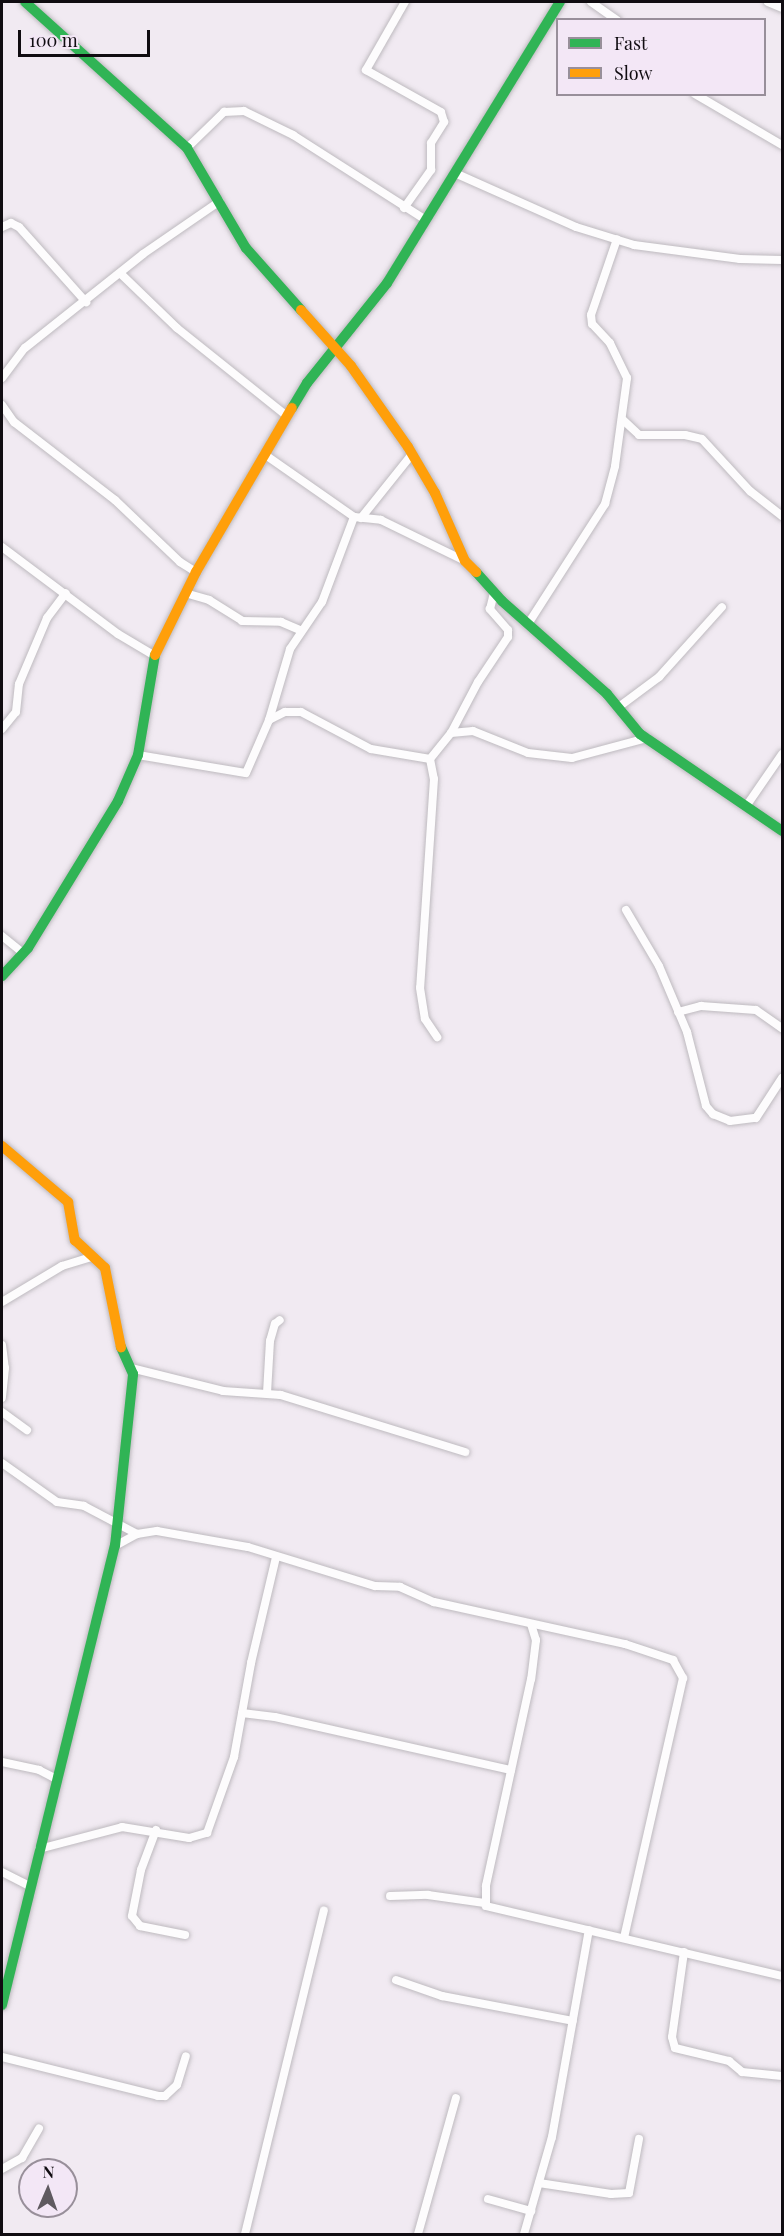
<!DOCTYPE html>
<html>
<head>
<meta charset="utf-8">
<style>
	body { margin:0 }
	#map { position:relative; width:784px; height:2236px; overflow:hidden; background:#f1eaf2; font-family:"Playfair Display",serif }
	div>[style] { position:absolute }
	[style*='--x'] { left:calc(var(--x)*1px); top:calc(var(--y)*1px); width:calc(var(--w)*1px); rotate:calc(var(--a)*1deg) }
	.roads { filter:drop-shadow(0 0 2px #bebabf) drop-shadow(0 0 2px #bebabf) }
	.street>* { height:8px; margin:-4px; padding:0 4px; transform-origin:4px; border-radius:4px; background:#fdfcfd }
	.fast>* { height:10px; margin:-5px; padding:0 5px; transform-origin:5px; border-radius:5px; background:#30b455 }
	.slow>* { height:10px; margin:-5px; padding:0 5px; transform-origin:5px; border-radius:5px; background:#ff9f0a }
	span { translate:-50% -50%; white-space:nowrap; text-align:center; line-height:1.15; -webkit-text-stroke:5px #f3e7f6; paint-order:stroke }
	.frame { position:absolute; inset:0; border:3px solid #100c11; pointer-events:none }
	.legend { position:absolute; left:556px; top:18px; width:210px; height:78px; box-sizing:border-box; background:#f3e7f6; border:2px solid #988f9a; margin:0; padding:8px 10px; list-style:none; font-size:18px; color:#100c11 }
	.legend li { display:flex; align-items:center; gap:12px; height:30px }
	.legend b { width:30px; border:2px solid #988f9a }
	.north { position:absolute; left:18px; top:2158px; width:60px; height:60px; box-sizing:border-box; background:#f3e7f6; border:2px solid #988f9a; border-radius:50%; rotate:2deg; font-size:16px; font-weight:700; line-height:24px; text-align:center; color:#100c11 }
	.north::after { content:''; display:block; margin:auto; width:21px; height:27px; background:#5f5a60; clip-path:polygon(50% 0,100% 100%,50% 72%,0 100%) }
	.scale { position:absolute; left:18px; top:30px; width:132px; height:27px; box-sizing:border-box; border:3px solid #100c11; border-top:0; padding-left:8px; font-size:18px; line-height:21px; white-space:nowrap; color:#100c11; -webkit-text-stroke:4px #f3e7f6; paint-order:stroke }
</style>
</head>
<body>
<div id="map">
	<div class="roads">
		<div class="street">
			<div style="--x:591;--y:2;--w:32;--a:35"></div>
			<div style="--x:768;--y:2;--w:15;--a:23"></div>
			<div style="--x:695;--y:94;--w:101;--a:30.4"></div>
			<div style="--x:187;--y:148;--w:52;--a:-44.2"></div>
			<div style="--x:224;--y:112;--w:20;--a:-3"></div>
			<div style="--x:244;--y:111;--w:55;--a:26.1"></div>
			<div style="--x:293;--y:135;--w:158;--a:32.6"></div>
			<div style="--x:457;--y:174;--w:130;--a:24"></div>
			<div style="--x:576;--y:227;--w:61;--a:17.2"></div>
			<div style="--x:634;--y:245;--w:107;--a:7.5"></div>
			<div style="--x:740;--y:259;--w:42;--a:1.4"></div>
			<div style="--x:404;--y:208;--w:47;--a:-54.6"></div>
			<div style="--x:431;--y:170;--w:27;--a:-90"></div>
			<div style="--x:431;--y:143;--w:25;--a:-58"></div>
			<div style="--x:444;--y:122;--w:10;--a:-107"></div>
			<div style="--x:441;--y:112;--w:86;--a:-150.8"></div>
			<div style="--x:366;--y:70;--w:78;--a:-60.2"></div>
			<div style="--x:2;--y:227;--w:10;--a:-24"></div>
			<div style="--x:11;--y:223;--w:9;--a:27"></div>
			<div style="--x:19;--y:227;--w:101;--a:48.2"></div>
			<div style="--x:121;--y:274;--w:78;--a:44"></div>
			<div style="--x:177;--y:328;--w:141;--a:38.7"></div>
			<div style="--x:2;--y:378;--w:38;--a:-53"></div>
			<div style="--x:25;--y:348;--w:151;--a:-38.5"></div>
			<div style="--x:143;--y:254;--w:93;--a:-34.5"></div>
			<div style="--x:2;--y:405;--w:21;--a:55"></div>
			<div style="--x:14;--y:422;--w:128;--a:37.7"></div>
			<div style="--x:115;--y:500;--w:90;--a:43.6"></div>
			<div style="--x:180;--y:562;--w:19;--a:32"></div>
			<div style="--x:622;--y:419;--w:23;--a:43"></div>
			<div style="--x:639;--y:435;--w:46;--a:0"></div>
			<div style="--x:685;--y:435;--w:17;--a:13"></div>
			<div style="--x:702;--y:439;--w:71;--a:47.3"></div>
			<div style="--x:750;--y:491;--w:41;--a:38"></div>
			<div style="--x:264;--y:454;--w:110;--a:35"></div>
			<div style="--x:354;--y:517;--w:27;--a:6"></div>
			<div style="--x:381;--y:520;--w:93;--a:26"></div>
			<div style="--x:361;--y:518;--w:82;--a:-51.4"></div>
			<div style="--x:2;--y:547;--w:145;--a:36.9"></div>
			<div style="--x:118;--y:634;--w:43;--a:30.7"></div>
			<div style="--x:185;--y:593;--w:25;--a:16"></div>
			<div style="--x:209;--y:600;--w:39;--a:32"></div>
			<div style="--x:242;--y:621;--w:39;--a:1"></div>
			<div style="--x:281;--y:622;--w:21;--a:23"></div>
			<div style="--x:528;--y:624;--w:143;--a:-57.3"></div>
			<div style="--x:605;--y:504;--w:39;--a:-75"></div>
			<div style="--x:615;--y:466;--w:89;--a:-82.2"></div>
			<div style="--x:627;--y:378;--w:39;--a:-116"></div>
			<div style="--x:610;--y:343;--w:26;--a:-133"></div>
			<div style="--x:592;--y:324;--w:9;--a:-96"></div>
			<div style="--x:591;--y:315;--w:80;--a:-71.1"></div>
			<div style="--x:620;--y:706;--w:49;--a:-36.6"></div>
			<div style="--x:659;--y:677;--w:94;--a:-48"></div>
			<div style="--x:269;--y:720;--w:18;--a:-27"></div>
			<div style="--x:285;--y:712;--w:16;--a:0"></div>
			<div style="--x:301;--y:712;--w:79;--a:27.9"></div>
			<div style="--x:371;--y:749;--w:60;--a:9.6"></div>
			<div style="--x:430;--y:759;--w:33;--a:-51"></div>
			<div style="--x:451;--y:733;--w:58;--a:-62.1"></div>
			<div style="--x:478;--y:682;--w:54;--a:-56.3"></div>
			<div style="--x:508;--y:637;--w:7;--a:-90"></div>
			<div style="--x:508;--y:630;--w:28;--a:-131"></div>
			<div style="--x:490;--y:609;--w:16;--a:-76"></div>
			<div style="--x:2;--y:729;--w:22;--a:-51"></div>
			<div style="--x:16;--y:712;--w:28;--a:-84"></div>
			<div style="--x:19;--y:684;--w:72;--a:-67"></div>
			<div style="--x:47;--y:618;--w:31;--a:-53"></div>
			<div style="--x:451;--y:733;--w:22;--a:-5"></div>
			<div style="--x:473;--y:731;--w:59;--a:21.8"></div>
			<div style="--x:528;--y:753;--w:44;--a:6.5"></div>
			<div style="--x:572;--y:758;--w:78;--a:-14.9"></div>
			<div style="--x:138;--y:755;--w:109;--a:9.5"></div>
			<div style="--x:246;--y:773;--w:58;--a:-66.5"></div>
			<div style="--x:269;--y:720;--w:74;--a:-73.5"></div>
			<div style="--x:290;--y:649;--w:57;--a:-55.8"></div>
			<div style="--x:322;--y:602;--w:91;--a:-69.4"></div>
			<div style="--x:430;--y:759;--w:20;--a:79"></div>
			<div style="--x:434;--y:779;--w:209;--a:93.8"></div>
			<div style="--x:420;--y:988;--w:31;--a:81"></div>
			<div style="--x:425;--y:1019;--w:22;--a:56"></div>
			<div style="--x:747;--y:805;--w:62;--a:-55.5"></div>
			<div style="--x:626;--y:910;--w:65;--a:59.5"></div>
			<div style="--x:659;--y:966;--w:72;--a:67"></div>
			<div style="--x:687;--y:1032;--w:76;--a:75.6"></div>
			<div style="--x:706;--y:1106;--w:11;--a:49"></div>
			<div style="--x:713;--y:1114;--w:18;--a:22"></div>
			<div style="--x:730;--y:1121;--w:26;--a:-7"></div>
			<div style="--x:756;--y:1118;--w:48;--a:-57"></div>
			<div style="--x:2;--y:936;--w:27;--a:39"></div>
			<div style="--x:678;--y:1012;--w:24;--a:-15"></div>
			<div style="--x:701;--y:1006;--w:55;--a:4.2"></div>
			<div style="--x:756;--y:1010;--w:32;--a:35"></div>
			<div style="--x:2;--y:1302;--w:70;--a:-31"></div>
			<div style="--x:62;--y:1266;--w:31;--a:-17"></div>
			<div style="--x:2;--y:1345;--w:23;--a:83"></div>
			<div style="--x:5;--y:1368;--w:30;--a:96"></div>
			<div style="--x:131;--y:1368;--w:95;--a:14"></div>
			<div style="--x:223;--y:1391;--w:58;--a:3.9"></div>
			<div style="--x:281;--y:1395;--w:193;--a:17.2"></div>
			<div style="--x:267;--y:1393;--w:52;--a:-86.7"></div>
			<div style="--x:270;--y:1341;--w:18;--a:-74"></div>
			<div style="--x:275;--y:1324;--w:6;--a:-39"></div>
			<div style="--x:2;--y:1412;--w:31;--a:36"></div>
			<div style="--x:2;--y:1463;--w:67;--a:35.3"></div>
			<div style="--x:57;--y:1502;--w:27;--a:8"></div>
			<div style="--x:84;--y:1506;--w:60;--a:27.8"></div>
			<div style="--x:115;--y:1546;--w:25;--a:-29"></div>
			<div style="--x:137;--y:1534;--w:20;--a:-9"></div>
			<div style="--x:157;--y:1531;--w:92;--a:10"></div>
			<div style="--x:248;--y:1547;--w:133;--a:17.1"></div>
			<div style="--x:375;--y:1586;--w:25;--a:2"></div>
			<div style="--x:400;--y:1587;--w:37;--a:24"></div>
			<div style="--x:434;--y:1602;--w:196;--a:12.4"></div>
			<div style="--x:625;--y:1644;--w:51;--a:18.4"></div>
			<div style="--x:673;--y:1660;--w:21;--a:61"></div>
			<div style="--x:683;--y:1678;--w:266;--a:102.8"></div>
			<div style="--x:531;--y:1624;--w:17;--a:73"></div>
			<div style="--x:536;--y:1640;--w:39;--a:97"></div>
			<div style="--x:531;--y:1679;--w:212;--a:102.3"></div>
			<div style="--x:486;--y:1886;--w:20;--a:90"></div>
			<div style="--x:486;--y:1906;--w:304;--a:13.3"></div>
			<div style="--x:242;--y:1713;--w:33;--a:7"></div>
			<div style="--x:275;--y:1717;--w:242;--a:12.7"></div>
			<div style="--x:2;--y:1762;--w:38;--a:12"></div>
			<div style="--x:39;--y:1770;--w:20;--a:27"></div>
			<div style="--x:156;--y:1830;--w:43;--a:110.6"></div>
			<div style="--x:141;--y:1870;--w:47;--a:101.1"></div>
			<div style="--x:132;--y:1916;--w:13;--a:51"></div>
			<div style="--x:140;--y:1926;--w:46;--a:11.3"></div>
			<div style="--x:39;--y:1849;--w:86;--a:-14.8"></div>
			<div style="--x:122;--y:1827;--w:68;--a:9.3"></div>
			<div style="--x:189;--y:1838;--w:19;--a:-16"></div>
			<div style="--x:207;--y:1833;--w:81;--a:-70.4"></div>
			<div style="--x:234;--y:1757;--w:96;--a:-79.7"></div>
			<div style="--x:251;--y:1663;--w:109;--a:-76.7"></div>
			<div style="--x:2;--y:1872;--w:30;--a:27"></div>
			<div style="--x:390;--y:1896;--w:38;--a:-2"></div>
			<div style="--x:428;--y:1895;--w:57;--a:8.1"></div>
			<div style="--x:684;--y:1952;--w:86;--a:98"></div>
			<div style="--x:672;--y:2037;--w:11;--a:75"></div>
			<div style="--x:675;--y:2048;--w:56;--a:13.5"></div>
			<div style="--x:729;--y:2061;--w:17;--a:40"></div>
			<div style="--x:742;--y:2072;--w:40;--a:5.7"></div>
			<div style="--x:396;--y:1980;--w:49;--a:19.2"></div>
			<div style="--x:442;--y:1996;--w:133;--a:10.8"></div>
			<div style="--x:2;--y:2057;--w:161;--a:14"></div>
			<div style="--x:158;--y:2096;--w:7;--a:0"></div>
			<div style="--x:165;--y:2096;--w:16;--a:-43"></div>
			<div style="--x:177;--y:2085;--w:30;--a:-73"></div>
			<div style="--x:2;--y:2169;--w:23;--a:-29"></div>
			<div style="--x:22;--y:2158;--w:34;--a:-60"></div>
			<div style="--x:539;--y:2183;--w:73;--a:8.7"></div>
			<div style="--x:611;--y:2194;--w:18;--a:-3"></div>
			<div style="--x:629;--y:2193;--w:55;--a:-79.5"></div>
			<div style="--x:488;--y:2199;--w:45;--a:15.6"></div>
			<div style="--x:245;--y:2234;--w:333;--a:-76.3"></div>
			<div style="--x:418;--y:2234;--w:141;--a:-74.4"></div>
			<div style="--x:524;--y:2234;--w:101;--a:-73.9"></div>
			<div style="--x:552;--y:2137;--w:210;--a:-79.9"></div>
		</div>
		<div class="fast">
			<div style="--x:25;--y:2;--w:218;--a:42"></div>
			<div style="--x:187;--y:148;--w:116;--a:59.5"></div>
			<div style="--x:246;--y:248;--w:83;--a:48.4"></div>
			<div style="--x:292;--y:408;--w:29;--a:-59"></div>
			<div style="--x:307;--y:383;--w:128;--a:-51.3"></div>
			<div style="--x:387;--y:283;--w:330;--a:-58.4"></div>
			<div style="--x:476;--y:572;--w:39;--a:48"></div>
			<div style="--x:502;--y:601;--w:140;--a:41.5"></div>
			<div style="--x:607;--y:694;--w:52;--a:50.5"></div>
			<div style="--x:640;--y:734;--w:172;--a:34.3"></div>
			<div style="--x:2;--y:976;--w:38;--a:-47"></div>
			<div style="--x:28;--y:948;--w:172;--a:-58.5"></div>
			<div style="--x:118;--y:801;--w:50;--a:-66.5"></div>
			<div style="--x:138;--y:755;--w:101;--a:-80.4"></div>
			<div style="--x:2;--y:2005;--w:473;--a:-76.2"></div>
			<div style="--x:115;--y:1546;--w:173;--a:-84"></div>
			<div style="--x:133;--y:1374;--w:30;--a:-114"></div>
		</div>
		<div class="slow">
			<div style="--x:301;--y:310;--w:75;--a:48.2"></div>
			<div style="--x:351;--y:366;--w:99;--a:54.9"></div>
			<div style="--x:408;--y:447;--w:53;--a:59.6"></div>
			<div style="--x:435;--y:493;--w:74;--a:66.2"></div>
			<div style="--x:465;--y:561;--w:16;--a:45"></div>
			<div style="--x:155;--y:655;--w:93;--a:-63.7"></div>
			<div style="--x:196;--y:572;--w:190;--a:-59.7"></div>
			<div style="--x:2;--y:1146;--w:87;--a:40.3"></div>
			<div style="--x:68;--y:1202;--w:39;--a:80"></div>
			<div style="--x:75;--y:1240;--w:41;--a:43"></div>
			<div style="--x:105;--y:1268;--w:81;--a:78.6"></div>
		</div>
	</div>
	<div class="frame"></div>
	<ul class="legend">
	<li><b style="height:8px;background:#30b455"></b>Fast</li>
	<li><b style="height:8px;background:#ff9f0a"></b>Slow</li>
	</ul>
	<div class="north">N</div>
	<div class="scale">100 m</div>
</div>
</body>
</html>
